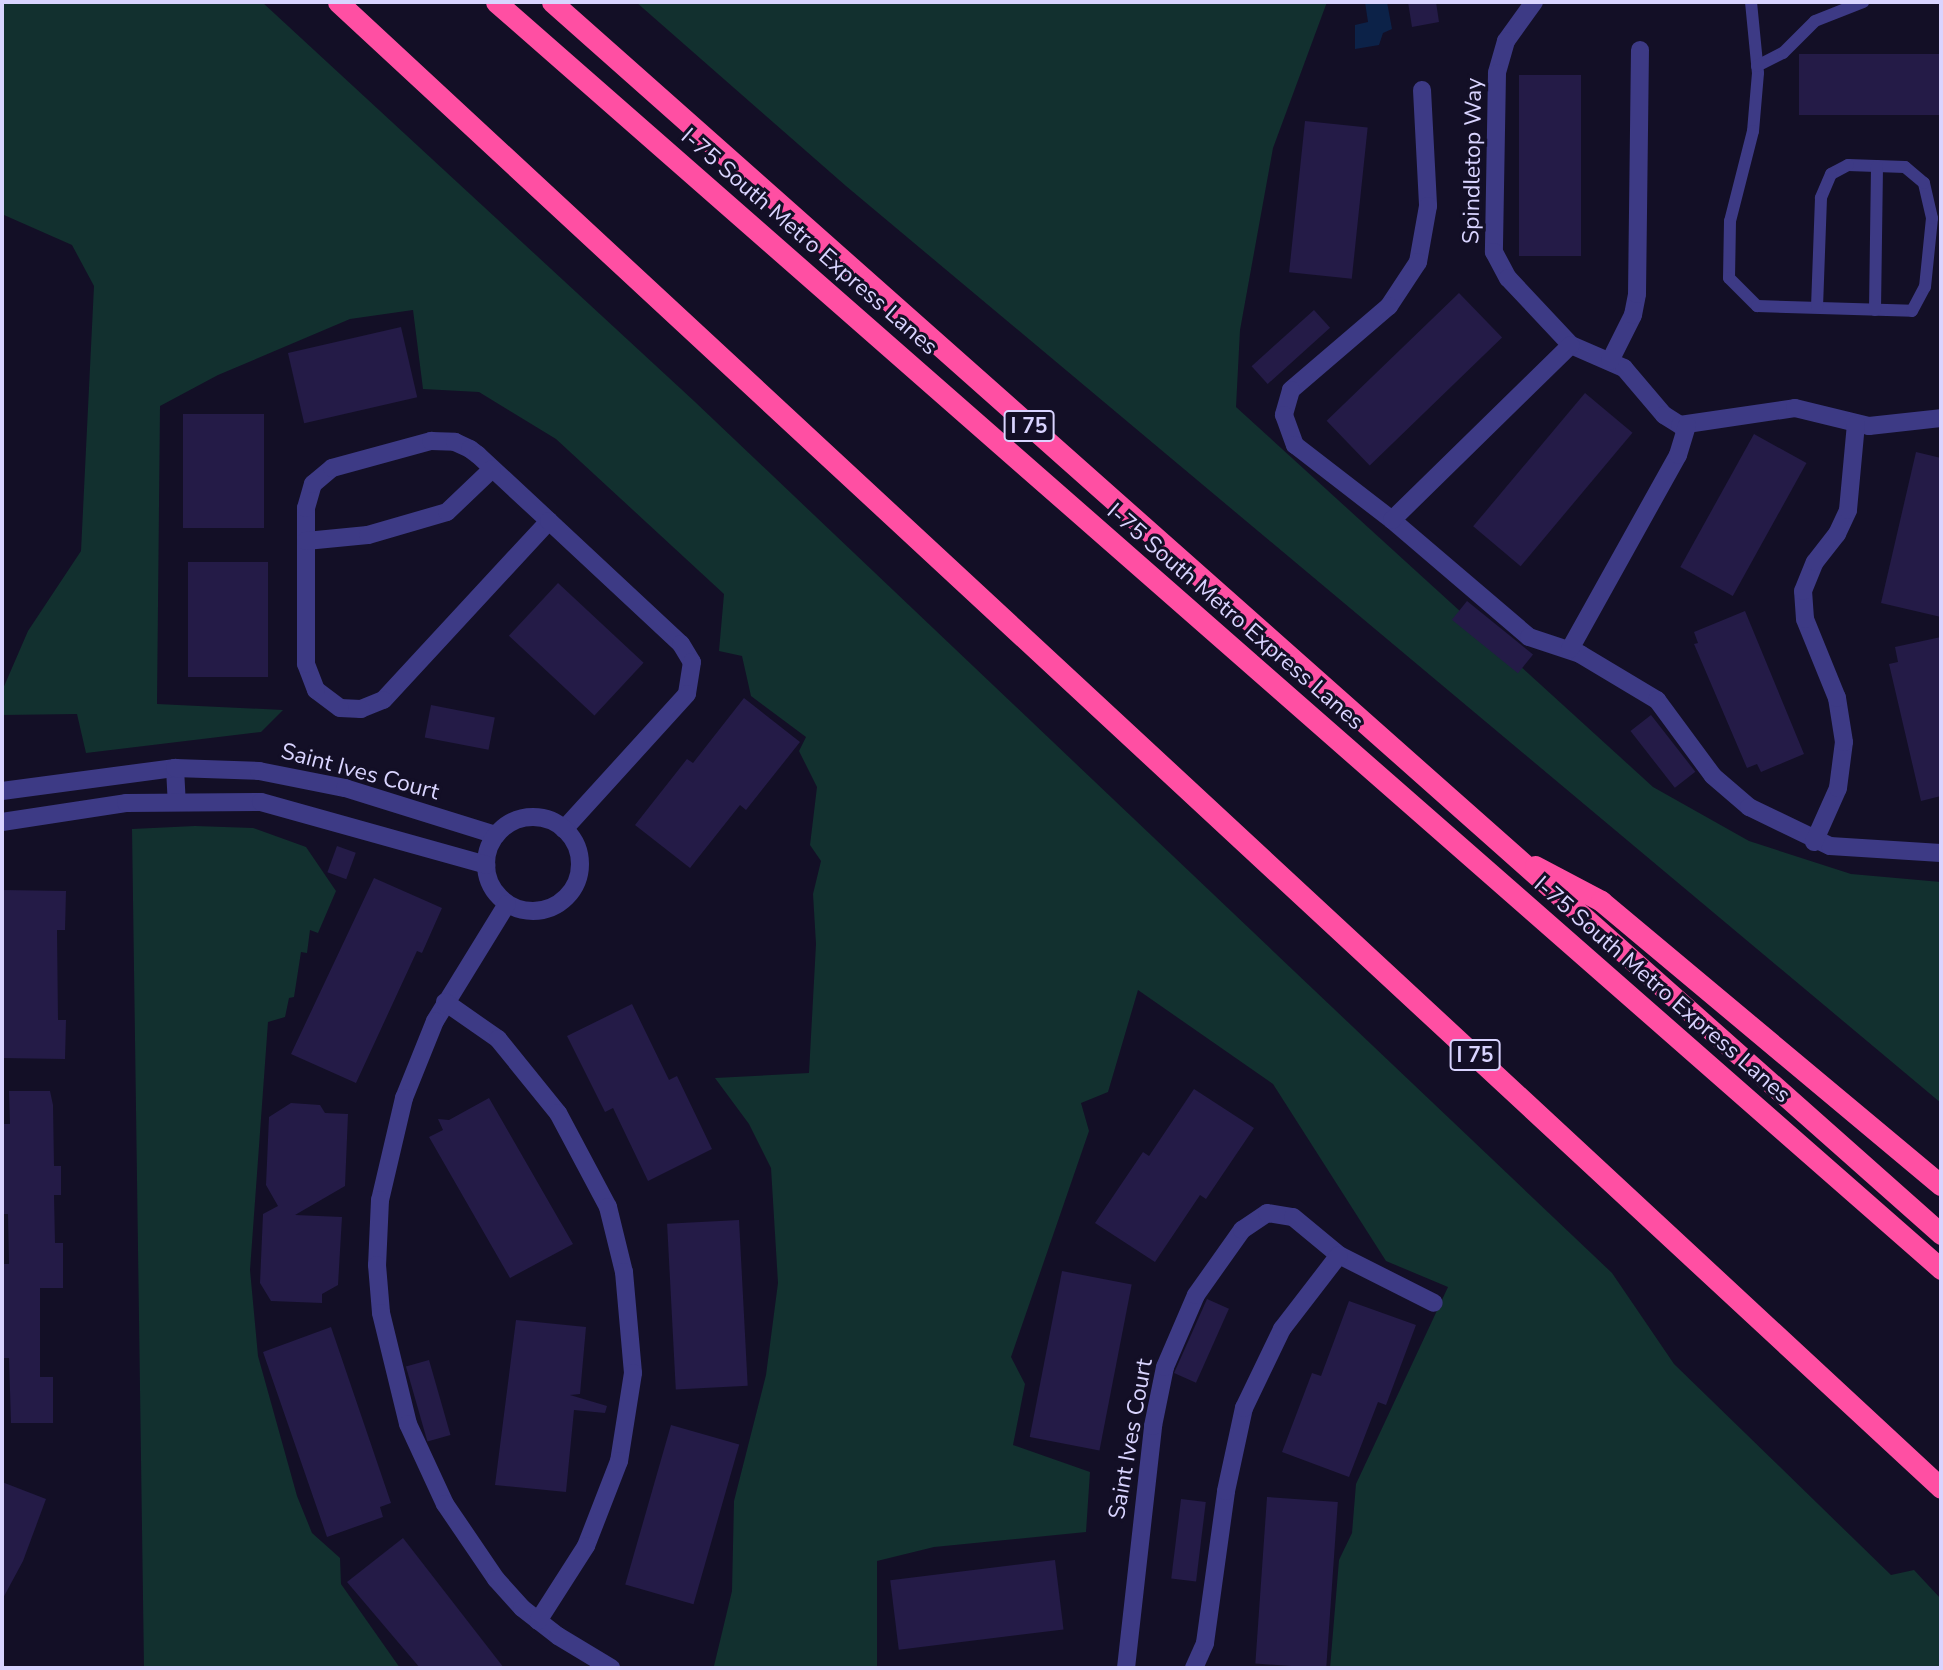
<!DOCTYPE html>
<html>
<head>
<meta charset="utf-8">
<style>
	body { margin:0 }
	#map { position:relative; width:1943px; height:1670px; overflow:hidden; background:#130f26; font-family:"Nunito Sans",sans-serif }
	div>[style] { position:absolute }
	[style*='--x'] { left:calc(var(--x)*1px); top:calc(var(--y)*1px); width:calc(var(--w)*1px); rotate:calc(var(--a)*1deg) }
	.green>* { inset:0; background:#12302f }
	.water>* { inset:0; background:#0c2248 }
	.building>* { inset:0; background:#241b47; transform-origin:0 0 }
	.service>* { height:12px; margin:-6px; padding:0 6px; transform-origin:6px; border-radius:6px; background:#3d3a85 }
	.minor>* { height:18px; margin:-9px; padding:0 9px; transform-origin:9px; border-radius:9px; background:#3d3a85 }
	.minor>.ring { margin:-9px; padding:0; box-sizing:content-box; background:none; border:18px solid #3d3a85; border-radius:50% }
	.motorway>* { height:21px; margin:-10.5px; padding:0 10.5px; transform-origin:10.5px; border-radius:10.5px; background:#ff4fa3 }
	span { translate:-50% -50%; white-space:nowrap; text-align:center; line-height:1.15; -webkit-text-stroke:6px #130f26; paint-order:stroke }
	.shield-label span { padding:2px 5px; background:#130f26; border:2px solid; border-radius:5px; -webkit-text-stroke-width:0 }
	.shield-label { font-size:21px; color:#d9d4ff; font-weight:700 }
	.street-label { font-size:23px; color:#d9d4ff }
	.frame { position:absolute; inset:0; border:4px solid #d9d4ff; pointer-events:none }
</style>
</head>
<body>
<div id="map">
	<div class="green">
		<div style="clip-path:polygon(2px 2px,262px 2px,694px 401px,1612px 1273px,1674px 1364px,1891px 1575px,1914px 1570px,1941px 1599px,1941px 1668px,1330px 1668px,1339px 1560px,1352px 1533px,1356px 1484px,1448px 1287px,1386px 1261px,1273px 1084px,1138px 990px,1108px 1092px,1081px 1103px,1089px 1131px,1011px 1357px,1025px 1384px,1013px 1445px,1090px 1472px,1086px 1532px,934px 1547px,877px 1561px,877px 1668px,714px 1666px,732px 1591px,734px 1501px,766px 1375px,778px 1283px,771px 1168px,749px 1124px,715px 1078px,809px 1073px,816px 944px,813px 894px,821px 861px,810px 845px,817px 787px,799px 751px,806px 737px,751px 696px,742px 656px,719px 651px,724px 594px,556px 439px,479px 392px,423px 389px,413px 310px,350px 319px,218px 375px,160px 406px,157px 704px,283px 710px,261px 732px,86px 753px,77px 714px,2px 715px,2px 691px,28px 631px,81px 551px,94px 286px,72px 245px,4px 215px,2px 209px)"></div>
		<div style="clip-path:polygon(636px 2px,1327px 2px,1273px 148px,1240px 330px,1236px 407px,1653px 787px,1749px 841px,1851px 874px,1941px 882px,1941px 1103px,846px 186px)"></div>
		<div style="clip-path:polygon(195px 826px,253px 828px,306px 847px,336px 891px,318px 933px,310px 930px,307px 953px,301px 952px,294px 997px,289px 998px,285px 1017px,268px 1022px,250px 1270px,258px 1356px,297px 1496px,312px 1533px,340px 1558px,341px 1584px,400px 1668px,144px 1668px,132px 829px)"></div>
	</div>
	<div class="water">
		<div style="clip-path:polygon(1365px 2px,1387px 2px,1392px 29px,1383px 33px,1379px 45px,1355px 49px,1355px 25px,1368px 22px)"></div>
	</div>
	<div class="building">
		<div style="clip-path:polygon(1408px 2px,1436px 2px,1439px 22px,1412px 27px)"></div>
		<div style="left:1799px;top:54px;width:142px;height:61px"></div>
		<div style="left:1519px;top:75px;width:62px;height:181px"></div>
		<div style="left:1305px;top:121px;width:63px;height:152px;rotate:6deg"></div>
		<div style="left:1459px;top:293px;width:62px;height:184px;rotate:46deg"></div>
		<div style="left:1314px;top:310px;width:24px;height:84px;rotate:48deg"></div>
		<div style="left:401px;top:327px;width:72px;height:116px;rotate:77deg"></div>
		<div style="left:1585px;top:393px;width:62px;height:174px;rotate:40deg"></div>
		<div style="left:183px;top:414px;width:81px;height:114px"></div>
		<div style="left:1754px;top:434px;width:60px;height:152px;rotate:29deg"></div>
		<div style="clip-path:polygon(1916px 452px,1941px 458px,1941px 617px,1881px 603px)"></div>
		<div style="left:188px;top:562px;width:80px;height:115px"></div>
		<div style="left:558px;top:583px;width:117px;height:72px;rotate:43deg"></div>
		<div style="left:1467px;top:601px;width:85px;height:24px;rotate:39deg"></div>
		<div style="clip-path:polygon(1745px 611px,1804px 754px,1761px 772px,1757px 764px,1747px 768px,1694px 644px,1698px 643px,1694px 632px)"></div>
		<div style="clip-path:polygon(1941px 637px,1941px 796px,1921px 801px,1889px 664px,1898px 662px,1895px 647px)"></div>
		<div style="clip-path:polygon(744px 698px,800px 742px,746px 810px,740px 805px,690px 868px,635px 825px,687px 759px,693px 763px)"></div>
		<div style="left:431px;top:705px;width:65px;height:33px;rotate:11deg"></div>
		<div style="left:1651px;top:715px;width:72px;height:26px;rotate:52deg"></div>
		<div style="left:337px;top:846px;width:20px;height:28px;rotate:20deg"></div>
		<div style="clip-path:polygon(374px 878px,442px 908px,422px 953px,417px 951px,356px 1083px,291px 1054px)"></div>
		<div style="clip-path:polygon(2px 890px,66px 891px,65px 930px,57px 930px,58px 1020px,66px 1020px,65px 1059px,2px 1058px)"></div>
		<div style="clip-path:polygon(632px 1004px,669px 1080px,677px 1076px,712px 1149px,648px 1181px,613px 1108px,605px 1112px,567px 1036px)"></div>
		<div style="clip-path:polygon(1194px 1089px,1254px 1128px,1206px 1199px,1200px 1195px,1155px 1262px,1095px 1223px,1143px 1152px,1149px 1156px)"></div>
		<div style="clip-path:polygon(9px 1091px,50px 1091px,53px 1105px,54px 1166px,61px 1166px,61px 1195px,54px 1195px,55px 1243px,63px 1243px,63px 1288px,40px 1288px,40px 1377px,53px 1377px,53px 1423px,11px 1423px,9px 1358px,2px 1358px,2px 1264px,9px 1264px,8px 1214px,2px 1214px,2px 1124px,10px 1124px)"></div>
		<div style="clip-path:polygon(489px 1098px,573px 1244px,510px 1278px,429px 1137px,443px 1130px,438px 1119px,449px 1120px)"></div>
		<div style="clip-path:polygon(291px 1103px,320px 1105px,325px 1113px,348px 1114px,345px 1186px,295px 1215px,342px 1217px,338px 1285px,322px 1294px,322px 1303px,271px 1301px,260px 1283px,263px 1214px,278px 1206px,266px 1185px,269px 1117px)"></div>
		<div style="left:739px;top:1220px;width:166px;height:72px;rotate:87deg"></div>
		<div style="left:1062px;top:1271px;width:71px;height:169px;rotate:11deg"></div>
		<div style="left:1207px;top:1299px;width:24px;height:81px;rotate:24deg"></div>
		<div style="clip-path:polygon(1349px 1301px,1416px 1325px,1386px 1405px,1378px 1402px,1349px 1477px,1282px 1452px,1312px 1373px,1321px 1376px)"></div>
		<div style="clip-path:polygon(516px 1320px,586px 1327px,580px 1394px,570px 1395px,607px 1406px,605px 1413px,574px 1410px,566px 1492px,495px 1485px)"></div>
		<div style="clip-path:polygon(331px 1327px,391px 1503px,380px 1507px,383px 1517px,327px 1537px,263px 1352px)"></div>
		<div style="left:429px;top:1360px;width:78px;height:24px;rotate:74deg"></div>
		<div style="left:671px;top:1425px;width:71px;height:166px;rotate:16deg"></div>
		<div style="clip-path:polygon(2px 1482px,46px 1499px,23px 1561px,2px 1600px)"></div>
		<div style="left:1267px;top:1497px;width:71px;height:167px;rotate:4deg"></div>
		<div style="left:1181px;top:1499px;width:25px;height:80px;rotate:7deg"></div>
		<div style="clip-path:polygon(403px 1538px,504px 1668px,420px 1668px,347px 1582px)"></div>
		<div style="left:1055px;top:1560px;width:70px;height:166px;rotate:83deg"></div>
	</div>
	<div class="service">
		<div style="--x:1751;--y:2;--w:71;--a:84.4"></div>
		<div style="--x:1758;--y:73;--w:58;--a:94.9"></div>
		<div style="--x:1753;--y:131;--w:93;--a:104.3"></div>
		<div style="--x:1730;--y:221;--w:57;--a:91"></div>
		<div style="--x:1729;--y:278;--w:40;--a:45"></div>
		<div style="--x:1757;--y:306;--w:155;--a:1.8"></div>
		<div style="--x:1912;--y:311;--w:27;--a:-62"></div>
		<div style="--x:1925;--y:287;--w:69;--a:-84.2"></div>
		<div style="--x:1932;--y:218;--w:36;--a:-103"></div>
		<div style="--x:1924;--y:183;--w:25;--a:-140"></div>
		<div style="--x:1905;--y:167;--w:57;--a:-178"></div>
		<div style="--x:1848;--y:165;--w:19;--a:152"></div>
		<div style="--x:1831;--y:174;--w:26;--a:113"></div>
		<div style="--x:1821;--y:198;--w:109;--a:92.1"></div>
		<div style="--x:1757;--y:66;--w:29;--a:-27"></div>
		<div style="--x:1783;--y:53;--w:45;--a:-45"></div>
		<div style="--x:1815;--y:21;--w:52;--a:-21.6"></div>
		<div style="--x:1875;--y:310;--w:144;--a:-89.2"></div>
	</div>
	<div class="minor">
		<div style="--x:1534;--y:2;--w:48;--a:125.7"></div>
		<div style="--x:1506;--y:41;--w:33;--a:106"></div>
		<div style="--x:1497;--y:73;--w:179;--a:91"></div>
		<div style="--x:1494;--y:252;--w:30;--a:62"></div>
		<div style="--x:1508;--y:278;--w:92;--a:46.8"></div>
		<div style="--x:1571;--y:345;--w:58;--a:23.5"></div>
		<div style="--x:1624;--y:368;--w:62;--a:49.6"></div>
		<div style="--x:1664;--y:415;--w:19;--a:32"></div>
		<div style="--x:1680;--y:425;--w:116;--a:-8.4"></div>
		<div style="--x:1795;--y:408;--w:76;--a:13.7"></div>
		<div style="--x:1869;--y:426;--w:72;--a:-6.3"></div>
		<div style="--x:1422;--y:90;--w:116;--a:87"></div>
		<div style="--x:1428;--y:206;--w:57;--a:100.1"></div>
		<div style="--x:1418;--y:262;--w:53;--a:123.4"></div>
		<div style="--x:1389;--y:306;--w:129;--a:139.4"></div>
		<div style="--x:1291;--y:390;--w:26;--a:106"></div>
		<div style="--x:1284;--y:415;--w:32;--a:70"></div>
		<div style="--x:1295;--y:445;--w:123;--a:37.7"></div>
		<div style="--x:1392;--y:520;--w:180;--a:40.5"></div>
		<div style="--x:1529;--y:637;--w:54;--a:18.4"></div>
		<div style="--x:1580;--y:654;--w:90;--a:30.9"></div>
		<div style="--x:1657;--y:700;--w:94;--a:53.6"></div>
		<div style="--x:1713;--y:776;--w:48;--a:40.7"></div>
		<div style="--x:1749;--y:807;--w:90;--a:25.7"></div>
		<div style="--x:1830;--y:846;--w:111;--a:3.6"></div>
		<div style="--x:1610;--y:361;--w:51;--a:-63.4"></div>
		<div style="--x:1633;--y:315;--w:21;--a:-79"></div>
		<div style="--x:1637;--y:294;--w:244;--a:-89.3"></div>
		<div style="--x:1392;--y:520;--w:250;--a:-44.4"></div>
		<div style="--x:549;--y:521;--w:244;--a:132.8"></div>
		<div style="--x:383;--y:700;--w:24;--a:158"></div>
		<div style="--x:361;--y:709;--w:21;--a:-177"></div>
		<div style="--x:340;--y:708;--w:30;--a:-143"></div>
		<div style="--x:316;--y:690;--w:28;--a:-111"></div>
		<div style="--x:306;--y:664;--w:156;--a:-90"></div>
		<div style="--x:306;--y:508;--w:25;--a:-74"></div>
		<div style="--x:313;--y:484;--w:25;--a:-40"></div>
		<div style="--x:332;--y:468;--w:103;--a:-15.3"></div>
		<div style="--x:431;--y:441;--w:24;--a:2"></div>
		<div style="--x:455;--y:442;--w:17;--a:25"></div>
		<div style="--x:470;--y:449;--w:10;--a:37"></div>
		<div style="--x:478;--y:455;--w:97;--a:42.9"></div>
		<div style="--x:549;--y:521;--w:180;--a:43"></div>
		<div style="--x:681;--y:644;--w:21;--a:59"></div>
		<div style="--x:692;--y:662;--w:32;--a:99"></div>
		<div style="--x:687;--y:694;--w:183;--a:132.3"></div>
		<div style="--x:306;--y:541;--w:62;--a:-5.5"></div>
		<div style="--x:368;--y:535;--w:82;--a:-16.2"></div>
		<div style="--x:447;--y:512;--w:62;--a:-43.7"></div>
		<div style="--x:1570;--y:649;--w:222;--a:-60.9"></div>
		<div style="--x:1678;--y:455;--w:31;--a:-73"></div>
		<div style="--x:175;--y:768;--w:33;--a:87"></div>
		<div style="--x:2;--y:791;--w:175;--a:-7.6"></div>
		<div style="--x:175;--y:768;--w:84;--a:2"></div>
		<div style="--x:259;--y:771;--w:88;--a:11.2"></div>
		<div style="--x:345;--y:788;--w:158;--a:17.3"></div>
		<div class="ring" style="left:486px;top:817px;width:76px;height:76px"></div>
		<div style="--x:2;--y:822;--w:125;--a:-8.7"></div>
		<div style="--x:126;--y:803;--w:135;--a:-0.4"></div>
		<div style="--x:261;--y:802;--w:234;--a:15.6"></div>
		<div style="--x:1814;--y:842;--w:59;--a:-66"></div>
		<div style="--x:1838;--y:788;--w:46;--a:-82.6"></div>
		<div style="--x:1844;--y:742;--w:45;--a:-99"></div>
		<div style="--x:1837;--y:698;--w:85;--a:-112.1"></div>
		<div style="--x:1805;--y:619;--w:28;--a:-94"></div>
		<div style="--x:1803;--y:591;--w:31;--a:-68"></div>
		<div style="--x:1815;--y:562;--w:36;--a:-52"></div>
		<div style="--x:1837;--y:534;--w:26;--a:-65"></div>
		<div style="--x:1848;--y:510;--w:86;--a:-84.7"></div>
		<div style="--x:507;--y:904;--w:137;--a:121.6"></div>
		<div style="--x:435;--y:1021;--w:83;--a:111.9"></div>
		<div style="--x:404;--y:1098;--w:105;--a:103.2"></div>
		<div style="--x:380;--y:1200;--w:65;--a:92.6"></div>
		<div style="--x:377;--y:1265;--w:48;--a:85.2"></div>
		<div style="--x:381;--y:1313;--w:114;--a:76.3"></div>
		<div style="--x:408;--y:1424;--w:88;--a:65.2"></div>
		<div style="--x:445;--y:1504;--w:91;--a:55.8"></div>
		<div style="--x:496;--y:1579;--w:39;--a:48"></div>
		<div style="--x:522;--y:1608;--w:46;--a:37.9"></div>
		<div style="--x:558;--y:1636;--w:62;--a:31.1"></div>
		<div style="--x:445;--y:1002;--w:65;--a:34.9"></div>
		<div style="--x:498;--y:1039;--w:95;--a:51"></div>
		<div style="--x:558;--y:1113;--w:106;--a:62"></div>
		<div style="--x:608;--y:1207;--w:67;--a:76.2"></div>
		<div style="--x:624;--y:1272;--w:101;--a:84.9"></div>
		<div style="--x:633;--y:1373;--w:89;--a:99"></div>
		<div style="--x:619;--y:1461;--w:91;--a:111.2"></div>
		<div style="--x:586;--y:1546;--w:89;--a:122.6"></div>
		<div style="--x:1126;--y:1668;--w:244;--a:-83.6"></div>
		<div style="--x:1153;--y:1426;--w:60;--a:-78.5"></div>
		<div style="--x:1165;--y:1367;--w:78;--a:-66.7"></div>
		<div style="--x:1196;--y:1295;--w:80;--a:-54.7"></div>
		<div style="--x:1242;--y:1230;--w:30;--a:-34"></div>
		<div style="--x:1267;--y:1213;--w:26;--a:9"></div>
		<div style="--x:1293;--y:1217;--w:60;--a:39.6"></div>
		<div style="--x:1339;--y:1255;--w:106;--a:26.8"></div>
		<div style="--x:1194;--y:1668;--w:27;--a:-66"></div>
		<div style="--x:1205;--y:1643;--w:153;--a:-82.1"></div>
		<div style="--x:1226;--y:1491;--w:85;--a:-77.8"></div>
		<div style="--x:1244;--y:1408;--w:88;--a:-64.3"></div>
		<div style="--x:1282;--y:1329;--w:93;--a:-52.4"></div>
	</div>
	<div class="motorway">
		<div style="--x:338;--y:2;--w:2186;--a:42.83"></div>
		<div style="--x:496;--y:2;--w:1922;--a:41.24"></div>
		<div style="--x:552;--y:2;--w:1857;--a:41.57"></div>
		<div style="--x:1535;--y:866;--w:75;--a:27.9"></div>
		<div style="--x:1601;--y:901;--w:443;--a:39.9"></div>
	</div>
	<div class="shield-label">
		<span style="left:1029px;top:426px">I 75</span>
		<span style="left:1475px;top:1055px">I 75</span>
	</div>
	<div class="street-label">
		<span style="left:1473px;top:161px;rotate:-89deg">Spindletop Way</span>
		<span style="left:809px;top:242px;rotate:41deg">I-75 South Metro Express Lanes</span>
		<span style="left:1235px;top:617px;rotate:41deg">I-75 South Metro Express Lanes</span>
		<span style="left:360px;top:772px;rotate:15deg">Saint Ives Court</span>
		<span style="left:1662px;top:990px;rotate:41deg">I-75 South Metro Express Lanes</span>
		<span style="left:1131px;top:1439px;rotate:-80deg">Saint Ives Court</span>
	</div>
	<div class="frame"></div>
</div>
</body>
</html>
